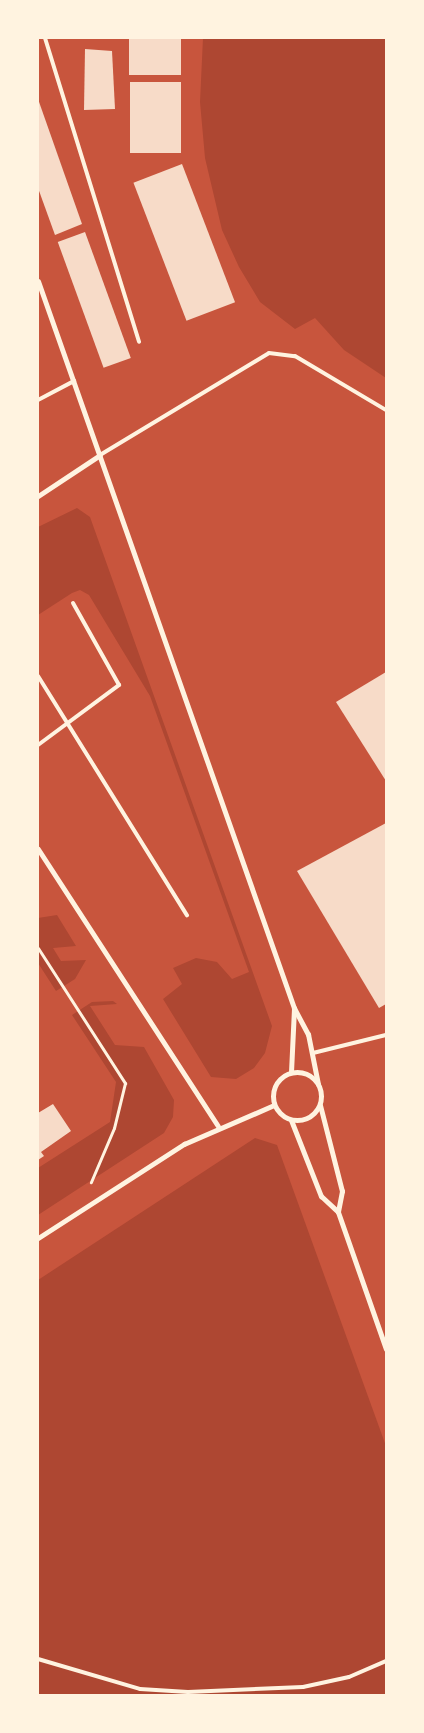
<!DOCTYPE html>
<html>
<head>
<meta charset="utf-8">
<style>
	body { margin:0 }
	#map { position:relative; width:424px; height:1733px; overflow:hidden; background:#c8553d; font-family:Quicksand,sans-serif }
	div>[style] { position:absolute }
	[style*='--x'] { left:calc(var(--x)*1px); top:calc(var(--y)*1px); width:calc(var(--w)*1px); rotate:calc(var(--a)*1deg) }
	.green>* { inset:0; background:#ae4732 }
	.building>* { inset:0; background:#f7dbc8; transform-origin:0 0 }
	.path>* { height:3px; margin:-1.5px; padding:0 1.5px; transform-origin:1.5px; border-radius:1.5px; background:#fff3e0 }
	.service>* { height:4px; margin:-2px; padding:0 2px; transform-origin:2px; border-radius:2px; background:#fff3e0 }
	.minor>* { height:5px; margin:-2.5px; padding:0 2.5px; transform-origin:2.5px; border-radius:2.5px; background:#fff3e0 }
	.minor>.ring { margin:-2.5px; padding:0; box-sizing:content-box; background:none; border:5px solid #fff3e0; border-radius:50% }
	span { translate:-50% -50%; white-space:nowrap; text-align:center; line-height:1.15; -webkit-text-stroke:4px #fff3e0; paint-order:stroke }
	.frame { position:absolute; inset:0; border:39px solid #fff3e0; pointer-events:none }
</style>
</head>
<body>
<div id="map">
	<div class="green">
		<div style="clip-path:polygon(203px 38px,386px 38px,386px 378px,344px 350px,315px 318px,295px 329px,260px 302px,239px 267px,222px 230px,205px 158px,200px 102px)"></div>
		<div style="clip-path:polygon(77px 508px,90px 517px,272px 1026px,265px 1053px,254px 1068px,236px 1079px,211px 1077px,163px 999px,182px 984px,173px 968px,196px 958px,217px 962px,232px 979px,249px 972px,150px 696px,89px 595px,80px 590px,72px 593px,38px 615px,38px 527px)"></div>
		<div style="clip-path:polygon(57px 915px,76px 946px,53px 948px,61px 961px,86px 960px,75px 979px,56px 991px,38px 963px,38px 918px)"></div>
		<div style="clip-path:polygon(113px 1001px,117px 1004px,90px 1006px,115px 1045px,144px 1047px,174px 1100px,173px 1117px,164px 1133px,38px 1215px,38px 1168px,110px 1122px,116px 1082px,72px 1015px,92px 1002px)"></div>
		<div style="clip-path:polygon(255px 1138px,277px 1145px,386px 1446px,386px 1695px,38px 1696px,38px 1280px)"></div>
	</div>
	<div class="building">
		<div style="left:129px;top:38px;width:52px;height:37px"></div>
		<div style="clip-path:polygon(85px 49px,112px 51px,115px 109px,84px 110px)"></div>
		<div style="left:130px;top:82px;width:51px;height:71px"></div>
		<div style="clip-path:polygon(38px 99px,82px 224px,55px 235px,38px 188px)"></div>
		<div style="left:182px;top:164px;width:148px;height:52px;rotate:69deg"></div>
		<div style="left:85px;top:232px;width:134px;height:29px;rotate:70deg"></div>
		<div style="clip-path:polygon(386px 672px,386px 781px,336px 702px)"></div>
		<div style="clip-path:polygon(386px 823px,386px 1004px,379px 1008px,297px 871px)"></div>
		<div style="clip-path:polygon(53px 1104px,71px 1131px,41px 1152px,44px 1156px,38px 1160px,38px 1113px)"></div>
	</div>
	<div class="path">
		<div style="--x:38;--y:948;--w:161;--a:57.2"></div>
		<div style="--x:125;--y:1083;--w:46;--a:103.7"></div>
		<div style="--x:114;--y:1128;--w:59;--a:113.1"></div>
	</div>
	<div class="service">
		<div style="--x:45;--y:38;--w:318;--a:72.8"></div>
		<div style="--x:38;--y:400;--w:41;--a:-27.8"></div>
		<div style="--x:100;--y:455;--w:197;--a:-31.1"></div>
		<div style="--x:269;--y:353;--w:26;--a:7"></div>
		<div style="--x:295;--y:356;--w:106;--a:30.7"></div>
		<div style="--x:38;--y:676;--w:282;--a:58.1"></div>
		<div style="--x:38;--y:745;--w:101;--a:-36.5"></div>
		<div style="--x:119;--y:685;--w:94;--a:-119.3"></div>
		<div style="--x:313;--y:1053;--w:75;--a:-13.9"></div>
		<div style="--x:38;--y:1659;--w:106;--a:16.4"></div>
		<div style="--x:140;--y:1689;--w:48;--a:3.6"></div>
		<div style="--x:188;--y:1692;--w:115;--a:-2.5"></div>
		<div style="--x:303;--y:1687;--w:47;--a:-12.3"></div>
		<div style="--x:349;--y:1677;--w:40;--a:-23.4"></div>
	</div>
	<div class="minor">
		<div style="--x:38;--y:281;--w:771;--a:70.6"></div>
		<div style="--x:294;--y:1008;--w:30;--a:62"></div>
		<div style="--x:308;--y:1034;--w:51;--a:78.7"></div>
		<div style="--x:38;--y:496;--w:74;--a:-33.5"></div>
		<div style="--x:38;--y:849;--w:330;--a:57"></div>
		<div class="ring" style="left:273px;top:1072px;width:43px;height:43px"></div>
		<div style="--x:291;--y:1072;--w:64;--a:-87.3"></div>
		<div style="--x:320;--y:1105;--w:89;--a:75.7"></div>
		<div style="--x:342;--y:1191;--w:21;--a:101"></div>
		<div style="--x:291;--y:1120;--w:82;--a:68.5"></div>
		<div style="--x:321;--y:1196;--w:23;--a:43"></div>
		<div style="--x:338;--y:1212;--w:145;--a:70.7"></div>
		<div style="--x:38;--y:1238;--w:174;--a:-32.8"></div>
		<div style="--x:184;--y:1144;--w:98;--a:-23.4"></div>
	</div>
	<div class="frame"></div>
</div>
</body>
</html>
